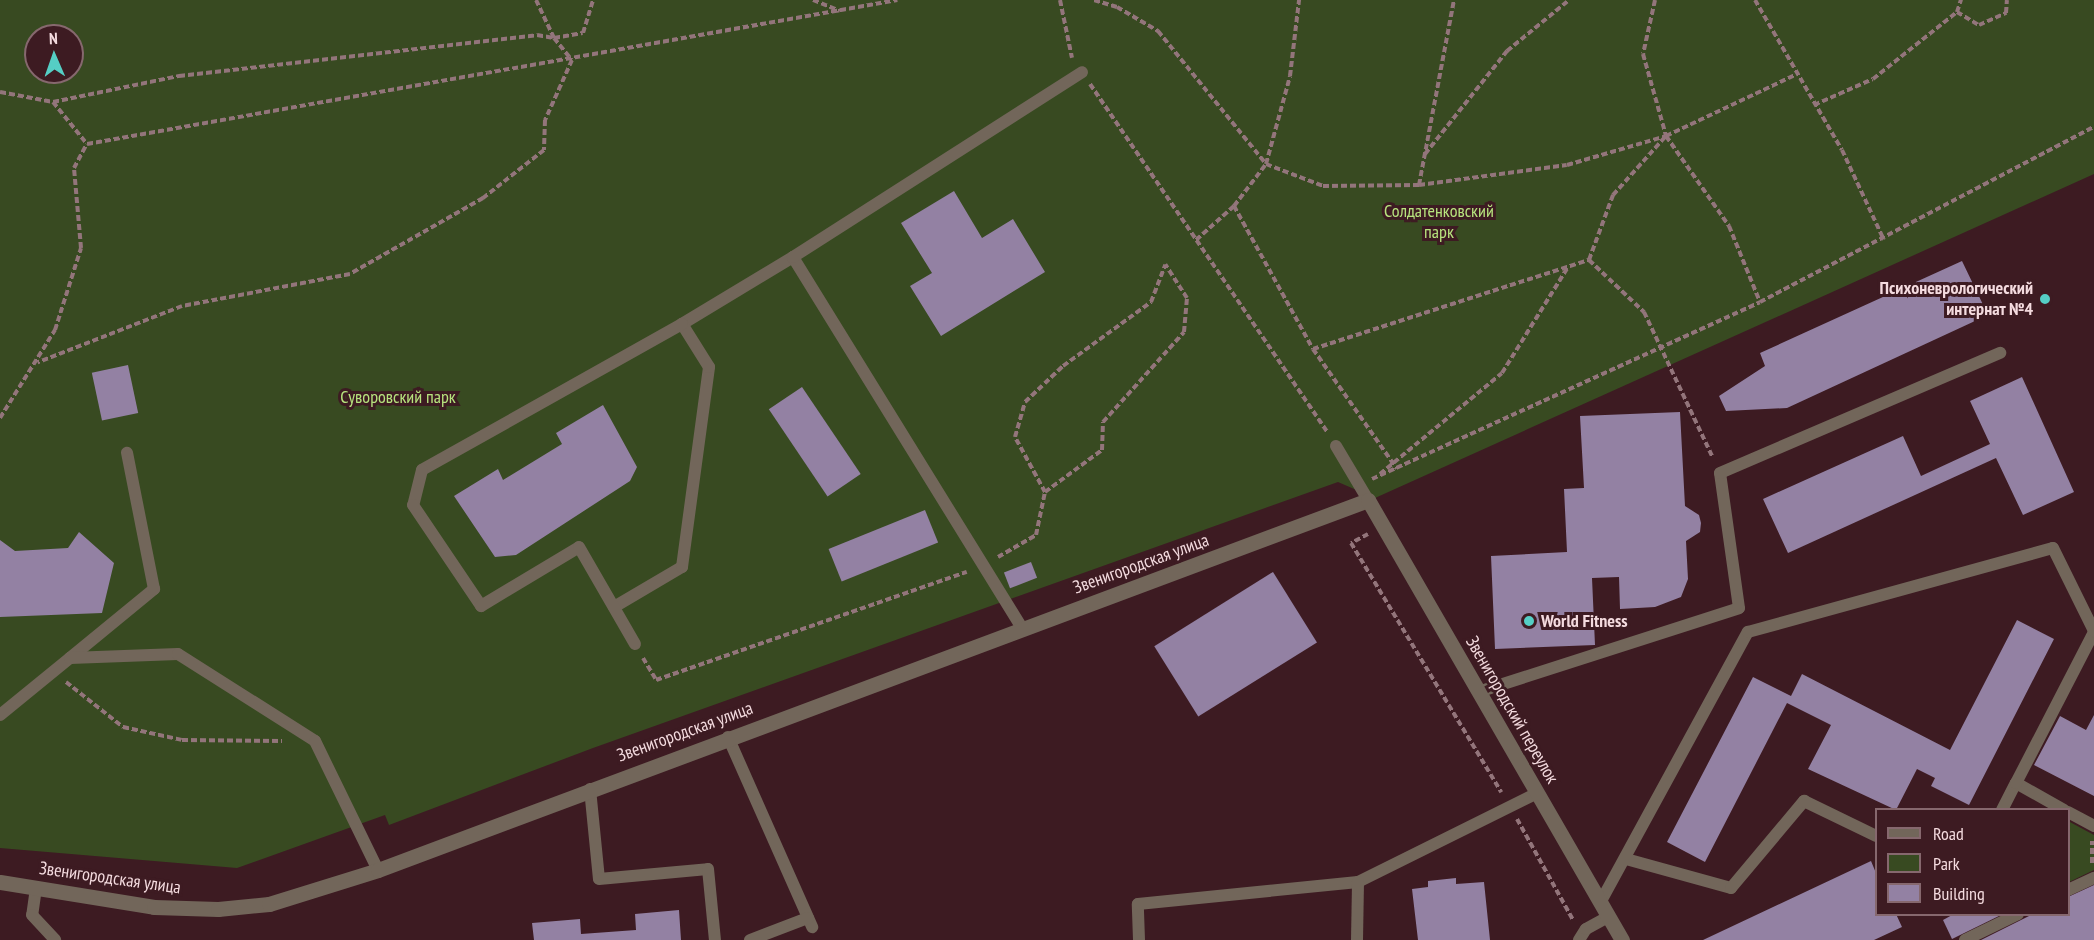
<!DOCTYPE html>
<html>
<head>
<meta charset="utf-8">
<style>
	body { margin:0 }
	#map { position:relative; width:2094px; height:940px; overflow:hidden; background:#3d1b22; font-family:"PT Sans Narrow",sans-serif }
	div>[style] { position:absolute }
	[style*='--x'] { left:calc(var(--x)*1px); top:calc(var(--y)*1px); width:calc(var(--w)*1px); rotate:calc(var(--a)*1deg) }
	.green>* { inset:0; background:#384a21 }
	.building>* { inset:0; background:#9381a3; transform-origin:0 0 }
	.path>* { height:4px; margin-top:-2px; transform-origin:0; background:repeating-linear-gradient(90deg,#93757b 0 6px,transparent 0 9px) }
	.service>* { height:12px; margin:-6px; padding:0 6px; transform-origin:6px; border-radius:6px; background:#72665a }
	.minor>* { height:15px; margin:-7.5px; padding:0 7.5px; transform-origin:7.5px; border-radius:7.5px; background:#72665a }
	.dots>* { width:16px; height:16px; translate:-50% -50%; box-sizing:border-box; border:3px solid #3d1b22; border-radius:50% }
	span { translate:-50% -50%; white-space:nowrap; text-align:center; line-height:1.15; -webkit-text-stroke:6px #3d1b22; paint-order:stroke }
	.park-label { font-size:18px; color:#b7e47e }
	.poi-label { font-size:18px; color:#f4dbdf; font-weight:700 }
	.right { translate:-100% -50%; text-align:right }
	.left { translate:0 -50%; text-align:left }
	.street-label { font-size:18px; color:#f4dbdf }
	.legend { position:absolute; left:1875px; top:808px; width:195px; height:108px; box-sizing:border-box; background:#3d1b22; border:2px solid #86686e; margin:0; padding:8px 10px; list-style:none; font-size:18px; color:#f4dbdf }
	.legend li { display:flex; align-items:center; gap:12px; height:30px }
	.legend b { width:30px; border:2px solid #86686e }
	.north { position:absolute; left:24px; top:24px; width:60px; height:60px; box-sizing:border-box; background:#3d1b22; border:2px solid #86686e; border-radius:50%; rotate:358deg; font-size:16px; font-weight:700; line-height:24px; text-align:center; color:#f4dbdf }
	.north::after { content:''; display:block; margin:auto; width:21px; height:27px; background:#55cec5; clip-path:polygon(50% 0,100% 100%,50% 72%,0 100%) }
</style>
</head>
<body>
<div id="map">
	<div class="green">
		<div style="clip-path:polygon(evenodd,0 0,2094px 0,2094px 174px,1375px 498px,1338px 482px,593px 748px,389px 825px,385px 815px,237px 868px,0 848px,0 0,36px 36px,72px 36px,72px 72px,36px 72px,36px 36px)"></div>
		<div style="clip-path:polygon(2068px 821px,2094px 835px,2094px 870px,2069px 882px)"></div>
	</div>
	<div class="building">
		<div style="clip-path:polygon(954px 191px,982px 238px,1013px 219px,1045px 272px,941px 336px,910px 286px,932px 273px,901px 223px)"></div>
		<div style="clip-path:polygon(1962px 261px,1988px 315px,1787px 408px,1726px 411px,1719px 396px,1765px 366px,1760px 353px)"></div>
		<div style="left:128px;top:365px;width:49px;height:37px;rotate:78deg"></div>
		<div style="clip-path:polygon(2022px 377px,2074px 492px,2023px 515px,1996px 458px,1788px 553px,1763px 499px,1903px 436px,1921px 476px,1990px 444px,1970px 401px)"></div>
		<div style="left:802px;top:387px;width:105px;height:40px;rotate:56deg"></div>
		<div style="clip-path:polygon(603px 405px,637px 467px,630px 481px,516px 555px,495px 557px,454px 496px,498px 469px,503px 480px,562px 444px,556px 433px)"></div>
		<div style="clip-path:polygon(1680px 412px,1685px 506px,1699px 515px,1701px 523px,1700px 532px,1686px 541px,1688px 579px,1681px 597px,1655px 607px,1620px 609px,1619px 577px,1592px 578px,1595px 645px,1495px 649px,1491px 556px,1567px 552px,1564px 489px,1584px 488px,1580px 416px)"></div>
		<div style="left:925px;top:510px;width:35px;height:104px;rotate:68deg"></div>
		<div style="clip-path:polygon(79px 532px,114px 563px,102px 613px,0 617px,0 540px,15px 551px,68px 548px)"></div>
		<div style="left:1031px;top:562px;width:17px;height:29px;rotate:69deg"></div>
		<div style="left:1273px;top:572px;width:83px;height:140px;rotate:58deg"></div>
		<div style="clip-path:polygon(2017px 620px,2054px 639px,1969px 805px,1931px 786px,1935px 778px,1917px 769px,1896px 810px,1808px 769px,1831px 725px,1787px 703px,1705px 862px,1667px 842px,1753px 677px,1791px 696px,1802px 674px,1950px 750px)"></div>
		<div style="clip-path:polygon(2094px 715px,2094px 796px,2034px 765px,2060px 716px,2086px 730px)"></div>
		<div style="clip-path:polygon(1871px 861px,1876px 873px,1876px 914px,1896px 914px,1902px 927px,1874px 940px,1703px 940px)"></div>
		<div style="clip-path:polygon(1456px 878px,1456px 884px,1484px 882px,1490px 940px,1418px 940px,1412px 889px,1428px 887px,1428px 881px)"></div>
		<div style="clip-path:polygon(2094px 885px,2094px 940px,1981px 940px,2033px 914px,2068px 914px,2068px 897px)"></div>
		<div style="clip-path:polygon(679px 910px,681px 940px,534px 940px,532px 923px,580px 919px,581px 934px,636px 930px,635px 914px)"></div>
		<div style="clip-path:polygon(1954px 914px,2003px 914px,1952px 939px,1943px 920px)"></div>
	</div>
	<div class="path">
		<div style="--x:536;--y:0;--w:42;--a:64.7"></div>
		<div style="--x:554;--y:38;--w:29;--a:-10"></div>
		<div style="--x:583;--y:33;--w:34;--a:-73"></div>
		<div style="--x:813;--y:0;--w:29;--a:22"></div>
		<div style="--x:1060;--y:0;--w:59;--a:78.3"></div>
		<div style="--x:1094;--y:0;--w:24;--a:17"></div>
		<div style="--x:1117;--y:7;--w:48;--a:30.3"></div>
		<div style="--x:1158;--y:31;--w:171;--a:50.9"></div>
		<div style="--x:1266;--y:164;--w:61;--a:21.1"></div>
		<div style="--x:1323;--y:186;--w:96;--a:-0.6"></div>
		<div style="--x:1419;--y:185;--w:149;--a:-7.7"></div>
		<div style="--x:1567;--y:165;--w:103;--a:-16.3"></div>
		<div style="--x:1666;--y:136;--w:145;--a:-25.3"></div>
		<div style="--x:1655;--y:0;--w:55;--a:102.5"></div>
		<div style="--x:1643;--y:54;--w:85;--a:74.3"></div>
		<div style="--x:1666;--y:136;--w:110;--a:55"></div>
		<div style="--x:1729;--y:226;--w:82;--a:67.8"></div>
		<div style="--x:1755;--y:0;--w:173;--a:59.9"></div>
		<div style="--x:1842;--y:150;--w:99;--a:65"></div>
		<div style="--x:1957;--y:12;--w:26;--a:31"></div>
		<div style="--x:1979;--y:25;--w:30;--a:-24"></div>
		<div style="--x:2006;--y:13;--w:13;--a:-86"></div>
		<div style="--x:1090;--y:84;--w:421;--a:55.7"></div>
		<div style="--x:0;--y:92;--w:54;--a:10.7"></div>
		<div style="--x:53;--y:102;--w:129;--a:-11.7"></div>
		<div style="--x:179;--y:76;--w:360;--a:-6.5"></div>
		<div style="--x:537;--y:35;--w:17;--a:10"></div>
		<div style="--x:554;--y:38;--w:28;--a:51"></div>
		<div style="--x:572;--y:60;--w:66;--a:114.2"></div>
		<div style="--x:545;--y:120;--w:30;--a:92"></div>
		<div style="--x:544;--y:150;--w:78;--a:141.8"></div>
		<div style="--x:483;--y:198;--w:153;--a:150.3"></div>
		<div style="--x:350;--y:274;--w:171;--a:169.2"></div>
		<div style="--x:182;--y:306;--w:155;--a:158.7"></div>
		<div style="--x:53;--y:102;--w:54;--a:51"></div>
		<div style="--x:1814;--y:105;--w:64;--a:-23.8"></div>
		<div style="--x:1873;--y:79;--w:107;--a:-38.6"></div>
		<div style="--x:1957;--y:12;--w:13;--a:-72"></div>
		<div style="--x:1665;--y:137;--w:78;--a:131.9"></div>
		<div style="--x:1613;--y:195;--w:69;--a:110.3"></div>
		<div style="--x:1589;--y:260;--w:76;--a:43.4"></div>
		<div style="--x:1644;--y:312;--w:161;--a:64.7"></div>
		<div style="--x:1425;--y:154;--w:132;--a:-51.5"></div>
		<div style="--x:1507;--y:51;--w:80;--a:-39.4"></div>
		<div style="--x:1419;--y:185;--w:188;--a:-79.3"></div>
		<div style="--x:1234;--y:206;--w:163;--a:61.1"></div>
		<div style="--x:1313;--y:349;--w:146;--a:55"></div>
		<div style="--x:1196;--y:240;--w:51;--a:-41.8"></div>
		<div style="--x:1234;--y:206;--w:53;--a:-52.7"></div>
		<div style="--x:1266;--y:164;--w:91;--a:-74.7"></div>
		<div style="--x:1290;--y:76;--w:77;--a:-83.2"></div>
		<div style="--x:1313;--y:349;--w:290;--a:-17.9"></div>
		<div style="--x:0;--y:418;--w:104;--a:-58"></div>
		<div style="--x:55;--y:330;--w:86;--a:-72.4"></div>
		<div style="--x:81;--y:248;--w:80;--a:-95"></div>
		<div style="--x:74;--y:168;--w:27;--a:-62"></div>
		<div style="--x:87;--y:144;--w:823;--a:-10.08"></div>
		<div style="--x:1380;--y:474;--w:158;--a:-39.6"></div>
		<div style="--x:1502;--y:373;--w:125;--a:-58.1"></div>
		<div style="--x:1372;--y:479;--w:426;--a:-24.5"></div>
		<div style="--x:1760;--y:302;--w:377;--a:-27.7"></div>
		<div style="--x:1045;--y:492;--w:63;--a:-118.6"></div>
		<div style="--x:1015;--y:437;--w:36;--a:-74"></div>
		<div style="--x:1025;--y:402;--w:52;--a:-43.5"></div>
		<div style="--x:1063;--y:366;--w:109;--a:-36"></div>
		<div style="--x:1151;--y:302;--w:40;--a:-69"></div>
		<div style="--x:1368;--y:534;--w:19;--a:152"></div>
		<div style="--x:1351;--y:543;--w:291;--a:58.9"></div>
		<div style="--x:998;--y:557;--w:44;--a:-30.1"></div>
		<div style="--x:1036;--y:535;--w:44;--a:-78.2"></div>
		<div style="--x:1045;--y:492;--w:71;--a:-36.4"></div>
		<div style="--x:1102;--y:450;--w:28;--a:-88"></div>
		<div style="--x:1103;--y:422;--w:121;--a:-48"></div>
		<div style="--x:1184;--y:332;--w:34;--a:-85"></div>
		<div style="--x:1187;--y:298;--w:40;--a:-122.9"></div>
		<div style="--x:643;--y:658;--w:26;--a:59"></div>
		<div style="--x:656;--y:680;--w:329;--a:-19.2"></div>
		<div style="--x:66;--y:682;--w:73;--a:38.3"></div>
		<div style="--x:123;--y:727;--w:60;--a:12.4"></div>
		<div style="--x:182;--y:740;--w:100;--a:0.6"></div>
		<div style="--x:1517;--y:819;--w:115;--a:61"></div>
		<div style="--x:2092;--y:863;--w:22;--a:-90"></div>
	</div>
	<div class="service">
		<div style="--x:682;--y:324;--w:130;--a:-31.1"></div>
		<div style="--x:1336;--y:446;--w:63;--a:59.3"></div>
		<div style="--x:614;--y:607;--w:79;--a:-30.5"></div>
		<div style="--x:682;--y:567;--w:202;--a:-82.3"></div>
		<div style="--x:709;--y:367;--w:51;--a:-122.1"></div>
		<div style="--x:682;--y:324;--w:298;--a:150.7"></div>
		<div style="--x:422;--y:470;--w:36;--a:104"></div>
		<div style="--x:413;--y:505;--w:122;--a:56"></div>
		<div style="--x:481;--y:606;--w:114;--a:-31"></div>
		<div style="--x:579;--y:547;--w:112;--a:60"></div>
		<div style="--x:1022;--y:628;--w:436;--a:-121.7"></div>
		<div style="--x:793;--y:257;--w:343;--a:-32.6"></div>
		<div style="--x:70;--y:658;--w:109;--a:-39.4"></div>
		<div style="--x:154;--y:589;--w:139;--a:-101.2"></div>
		<div style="--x:1478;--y:692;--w:274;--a:-17.8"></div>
		<div style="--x:1739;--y:608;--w:136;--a:-98"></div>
		<div style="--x:1720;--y:473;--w:305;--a:-23.2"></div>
		<div style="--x:0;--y:715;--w:90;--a:-39.2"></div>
		<div style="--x:70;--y:658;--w:108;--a:-2.1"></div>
		<div style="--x:178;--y:654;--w:162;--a:32.4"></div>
		<div style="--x:315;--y:741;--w:144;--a:64"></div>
		<div style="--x:728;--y:737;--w:208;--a:66.1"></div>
		<div style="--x:590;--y:789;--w:90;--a:84.3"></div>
		<div style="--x:599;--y:879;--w:109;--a:-5.2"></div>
		<div style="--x:708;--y:869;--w:71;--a:84.4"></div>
		<div style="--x:2002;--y:810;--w:30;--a:-63"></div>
		<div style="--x:2064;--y:810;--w:55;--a:-150.6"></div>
		<div style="--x:2016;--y:783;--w:170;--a:-62.7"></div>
		<div style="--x:2068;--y:812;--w:30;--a:28"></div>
		<div style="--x:1626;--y:859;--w:109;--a:15.4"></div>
		<div style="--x:1731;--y:888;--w:114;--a:-50"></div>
		<div style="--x:1804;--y:801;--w:80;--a:25.9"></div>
		<div style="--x:36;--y:888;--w:27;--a:98"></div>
		<div style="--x:32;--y:915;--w:34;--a:47"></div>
		<div style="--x:2068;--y:890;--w:29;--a:-25"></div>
		<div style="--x:1600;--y:903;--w:309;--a:-61.4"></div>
		<div style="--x:1748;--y:632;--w:316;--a:-15.4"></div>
		<div style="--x:2053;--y:548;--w:93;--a:63.7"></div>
		<div style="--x:750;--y:940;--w:62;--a:-20.8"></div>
		<div style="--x:1139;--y:940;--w:36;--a:-92"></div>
		<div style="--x:1138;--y:904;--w:221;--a:-5.7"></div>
		<div style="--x:1358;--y:882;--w:200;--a:-26.4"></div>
		<div style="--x:1357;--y:940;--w:58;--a:-89"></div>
		<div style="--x:1579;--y:940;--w:13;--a:-58"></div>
		<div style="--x:1586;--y:929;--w:25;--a:-29"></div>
		<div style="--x:1965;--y:940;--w:59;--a:-26.1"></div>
	</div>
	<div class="minor">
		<div style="--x:0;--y:882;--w:156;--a:9.2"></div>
		<div style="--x:154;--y:907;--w:64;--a:1.8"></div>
		<div style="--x:218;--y:909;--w:51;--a:-5.6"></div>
		<div style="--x:269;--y:904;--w:114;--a:-17.3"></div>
		<div style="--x:378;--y:870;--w:1057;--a:-20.49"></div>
		<div style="--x:1368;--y:500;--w:508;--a:60"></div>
	</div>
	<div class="dots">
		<div style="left:2045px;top:299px;background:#55cec5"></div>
		<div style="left:1529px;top:621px;background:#55cec5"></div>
	</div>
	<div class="park-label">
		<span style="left:1439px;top:222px">Солдатенковский<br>парк</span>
		<span style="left:398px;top:397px">Суворовский парк</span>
	</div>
	<div class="poi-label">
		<span class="right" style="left:2033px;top:299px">Психоневрологический<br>интернат №4</span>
		<span class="left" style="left:1541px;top:621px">World Fitness</span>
	</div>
	<div class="street-label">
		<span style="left:1141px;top:564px;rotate:-20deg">Звенигородская улица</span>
		<span style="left:1512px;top:710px;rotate:60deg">Звенигородский переулок</span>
		<span style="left:685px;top:732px;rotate:-20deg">Звенигородская улица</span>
		<span style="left:110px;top:878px;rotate:8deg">Звенигородская улица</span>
	</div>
	<ul class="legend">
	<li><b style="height:8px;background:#72665a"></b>Road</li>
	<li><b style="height:16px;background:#384a21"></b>Park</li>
	<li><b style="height:16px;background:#9381a3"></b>Building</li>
	</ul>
	<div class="north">N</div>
</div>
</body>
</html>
